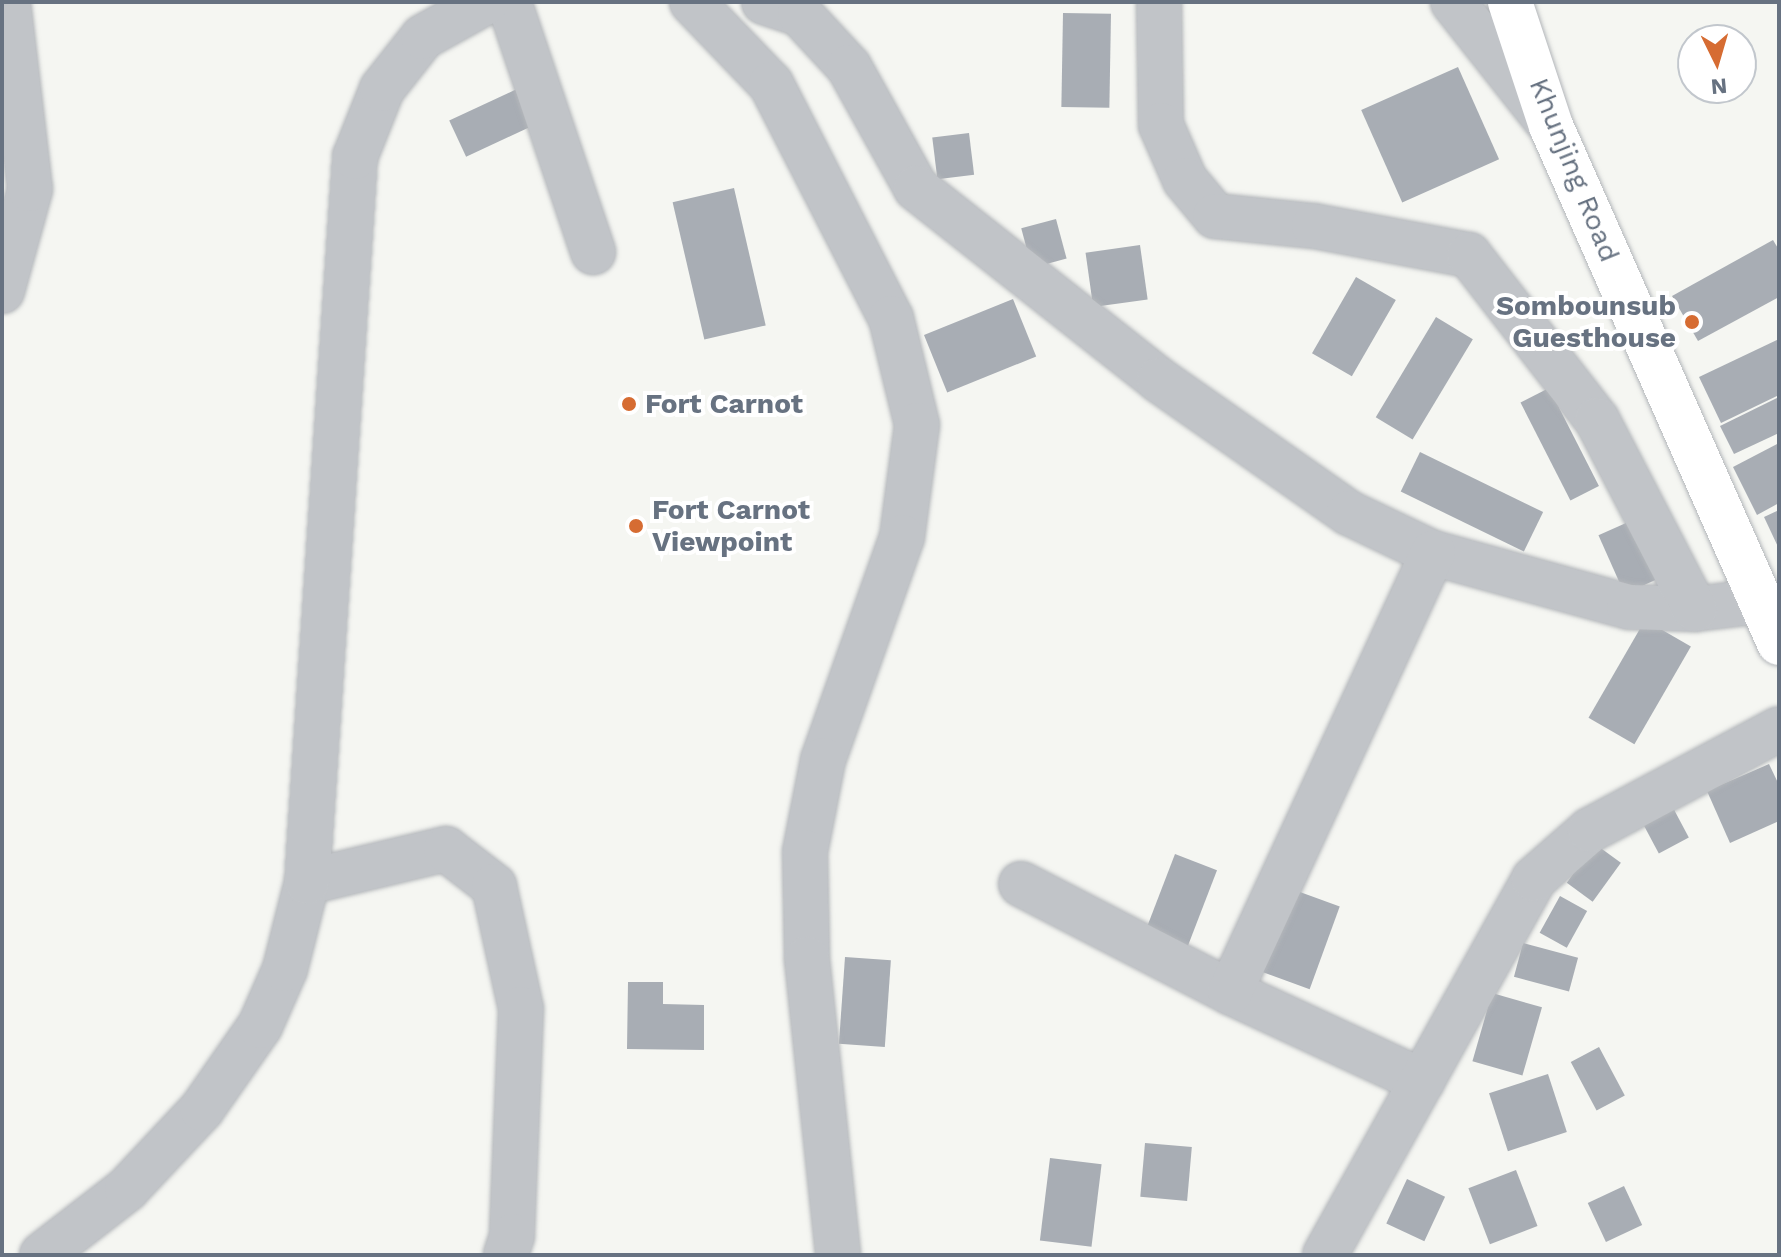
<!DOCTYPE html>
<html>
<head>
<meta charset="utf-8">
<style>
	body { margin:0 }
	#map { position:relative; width:1781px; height:1257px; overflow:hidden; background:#f5f6f2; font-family:"Work Sans",sans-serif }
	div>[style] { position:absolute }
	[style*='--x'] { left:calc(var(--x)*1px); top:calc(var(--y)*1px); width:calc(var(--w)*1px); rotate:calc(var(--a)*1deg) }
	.building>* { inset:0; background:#a8adb4; transform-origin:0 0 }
	.roads { filter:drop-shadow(0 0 2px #b3b6ba) drop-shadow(0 0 2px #b3b6ba) }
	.minor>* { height:44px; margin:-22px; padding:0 22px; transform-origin:22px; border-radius:22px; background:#c1c4c8 }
	.major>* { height:44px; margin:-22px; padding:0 22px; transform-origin:22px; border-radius:22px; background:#fff }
	.dots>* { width:22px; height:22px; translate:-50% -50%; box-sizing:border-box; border:4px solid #fff; border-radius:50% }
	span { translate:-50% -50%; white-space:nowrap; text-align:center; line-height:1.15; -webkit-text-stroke:8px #fff; paint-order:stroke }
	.street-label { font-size:28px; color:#677281 }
	.poi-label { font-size:28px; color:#677281; font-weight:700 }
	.right { translate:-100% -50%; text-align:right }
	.left { translate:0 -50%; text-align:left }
	.frame { position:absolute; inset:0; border:4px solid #677281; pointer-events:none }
	.north { position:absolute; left:1677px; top:24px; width:80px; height:80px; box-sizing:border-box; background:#fff; border:2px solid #c2c7cd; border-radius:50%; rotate:175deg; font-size:22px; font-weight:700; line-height:32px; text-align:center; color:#677281 }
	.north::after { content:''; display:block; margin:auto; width:28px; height:36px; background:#d66c32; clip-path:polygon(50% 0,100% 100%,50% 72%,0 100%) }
</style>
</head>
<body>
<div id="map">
	<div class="building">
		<div style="left:1063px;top:13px;width:48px;height:94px;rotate:1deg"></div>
		<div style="left:1458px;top:67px;width:101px;height:106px;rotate:66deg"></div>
		<div style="left:519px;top:88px;width:40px;height:77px;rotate:65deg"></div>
		<div style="left:969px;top:133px;width:42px;height:37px;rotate:83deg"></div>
		<div style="left:734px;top:188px;width:141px;height:63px;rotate:77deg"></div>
		<div style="left:1056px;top:219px;width:41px;height:36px;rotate:75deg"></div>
		<div style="clip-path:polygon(1773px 240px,1779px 250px,1779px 297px,1698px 341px,1672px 296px)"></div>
		<div style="left:1140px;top:245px;width:55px;height:55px;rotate:82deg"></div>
		<div style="left:1356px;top:277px;width:46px;height:88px;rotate:30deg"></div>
		<div style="left:1013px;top:299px;width:62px;height:96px;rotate:68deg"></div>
		<div style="left:1436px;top:317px;width:43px;height:117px;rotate:31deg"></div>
		<div style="clip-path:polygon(1779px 339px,1779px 395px,1721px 423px,1699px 377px)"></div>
		<div style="left:1549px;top:388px;width:110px;height:32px;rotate:63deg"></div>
		<div style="clip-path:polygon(1779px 397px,1779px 433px,1734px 454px,1720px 426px)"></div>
		<div style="clip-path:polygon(1779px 443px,1779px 503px,1757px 515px,1733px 467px)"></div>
		<div style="left:1420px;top:452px;width:137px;height:44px;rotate:26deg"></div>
		<div style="clip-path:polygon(1779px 510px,1779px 549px,1764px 517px)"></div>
		<div style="left:1635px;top:519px;width:64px;height:40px;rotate:66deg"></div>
		<div style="left:1645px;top:620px;width:53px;height:113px;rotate:30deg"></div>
		<div style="clip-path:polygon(1769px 764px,1779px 785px,1779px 821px,1730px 843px,1707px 791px)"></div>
		<div style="left:1671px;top:804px;width:38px;height:34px;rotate:62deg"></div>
		<div style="left:1595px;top:844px;width:32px;height:48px;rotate:36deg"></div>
		<div style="left:1175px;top:854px;width:45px;height:83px;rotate:21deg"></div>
		<div style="left:1289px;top:888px;width:54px;height:88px;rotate:20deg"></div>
		<div style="left:1560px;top:896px;width:31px;height:42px;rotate:29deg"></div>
		<div style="left:1523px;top:943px;width:57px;height:35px;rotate:15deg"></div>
		<div style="left:845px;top:957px;width:46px;height:87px;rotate:4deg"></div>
		<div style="clip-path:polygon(628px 982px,663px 982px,663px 1004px,704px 1005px,704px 1050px,627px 1049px)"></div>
		<div style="left:1492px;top:993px;width:52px;height:71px;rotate:16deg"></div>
		<div style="left:1599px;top:1047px;width:55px;height:32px;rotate:62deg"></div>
		<div style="left:1548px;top:1074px;width:61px;height:62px;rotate:72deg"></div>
		<div style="left:1145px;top:1143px;width:47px;height:54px;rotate:5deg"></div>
		<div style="left:1050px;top:1158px;width:52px;height:83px;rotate:7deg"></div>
		<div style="left:1516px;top:1170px;width:60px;height:51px;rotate:69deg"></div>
		<div style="left:1407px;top:1179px;width:42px;height:49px;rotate:25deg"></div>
		<div style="left:1624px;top:1186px;width:43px;height:40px;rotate:65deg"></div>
	</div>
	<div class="roads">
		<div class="minor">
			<div style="--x:509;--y:2;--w:264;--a:71.4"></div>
			<div style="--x:692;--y:2;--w:114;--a:46.1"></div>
			<div style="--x:771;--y:84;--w:263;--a:62.9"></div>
			<div style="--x:891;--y:318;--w:110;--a:76.3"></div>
			<div style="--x:917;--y:425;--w:113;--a:97.6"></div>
			<div style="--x:902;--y:537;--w:237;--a:109.5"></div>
			<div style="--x:823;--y:760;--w:94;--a:101.1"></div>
			<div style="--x:805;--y:852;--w:107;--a:88.9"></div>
			<div style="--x:807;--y:959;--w:298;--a:84"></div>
			<div style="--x:764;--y:2;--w:38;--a:18"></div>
			<div style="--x:800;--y:14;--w:72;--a:47.2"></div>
			<div style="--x:849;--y:67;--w:138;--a:61"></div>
			<div style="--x:916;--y:188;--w:310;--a:38.3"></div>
			<div style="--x:1159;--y:380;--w:232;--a:35"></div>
			<div style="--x:1349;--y:513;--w:93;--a:25.5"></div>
			<div style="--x:1433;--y:553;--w:203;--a:15.4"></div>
			<div style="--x:1629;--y:607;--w:66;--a:1.7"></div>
			<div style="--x:1695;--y:609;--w:65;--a:-7"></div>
			<div style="--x:1159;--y:2;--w:123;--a:89.1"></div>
			<div style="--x:1161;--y:125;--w:60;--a:66.4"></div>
			<div style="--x:1185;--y:180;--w:47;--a:50.2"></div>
			<div style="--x:1215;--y:216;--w:100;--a:5.8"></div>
			<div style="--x:1314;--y:226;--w:158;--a:10.6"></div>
			<div style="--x:1469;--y:255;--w:209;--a:52.2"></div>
			<div style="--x:1597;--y:420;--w:213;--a:62.6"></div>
			<div style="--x:1453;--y:2;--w:152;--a:51.7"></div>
			<div style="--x:2;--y:291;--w:106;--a:-74.6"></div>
			<div style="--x:30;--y:189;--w:188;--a:-96.7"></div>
			<div style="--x:307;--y:882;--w:143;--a:-13.4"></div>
			<div style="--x:446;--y:849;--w:61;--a:37.6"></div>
			<div style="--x:494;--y:886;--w:126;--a:77.6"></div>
			<div style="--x:521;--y:1009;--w:227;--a:92.3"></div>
			<div style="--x:512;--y:1236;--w:20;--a:108"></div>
			<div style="--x:1021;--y:884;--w:235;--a:27.3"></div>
			<div style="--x:1230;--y:992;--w:212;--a:24.9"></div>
			<div style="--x:1230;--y:992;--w:484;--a:-65.2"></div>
			<div style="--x:42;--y:1255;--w:108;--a:-37.8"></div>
			<div style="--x:127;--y:1189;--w:110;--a:-46.8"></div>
			<div style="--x:202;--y:1109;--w:101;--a:-55.1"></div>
			<div style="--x:260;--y:1026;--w:62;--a:-66.3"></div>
			<div style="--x:285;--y:969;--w:90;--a:-75.8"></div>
			<div style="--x:307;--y:882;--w:727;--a:-86.21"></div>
			<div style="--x:355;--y:157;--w:73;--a:-68.3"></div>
			<div style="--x:382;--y:89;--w:66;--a:-51.7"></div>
			<div style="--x:423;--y:37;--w:72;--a:-29.1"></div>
			<div style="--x:1325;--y:1255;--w:430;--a:-60.9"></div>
			<div style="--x:1534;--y:879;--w:74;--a:-41.2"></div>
			<div style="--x:1590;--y:830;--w:214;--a:-28.1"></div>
		</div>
		<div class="major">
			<div style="--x:1510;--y:2;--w:131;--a:71.7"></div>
			<div style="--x:1551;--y:126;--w:565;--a:66.2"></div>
		</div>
	</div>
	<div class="dots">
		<div style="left:1692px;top:322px;background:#d66c32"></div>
		<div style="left:629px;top:404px;background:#d66c32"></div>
		<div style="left:636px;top:526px;background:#d66c32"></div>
	</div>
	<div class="street-label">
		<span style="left:1574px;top:170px;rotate:68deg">Khunjing Road</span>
	</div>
	<div class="poi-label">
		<span class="right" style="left:1676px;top:322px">Sombounsub<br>Guesthouse</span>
		<span class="left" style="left:645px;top:404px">Fort Carnot</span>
		<span class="left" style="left:652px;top:526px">Fort Carnot<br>Viewpoint</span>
	</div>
	<div class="frame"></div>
	<div class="north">N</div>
</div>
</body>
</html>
